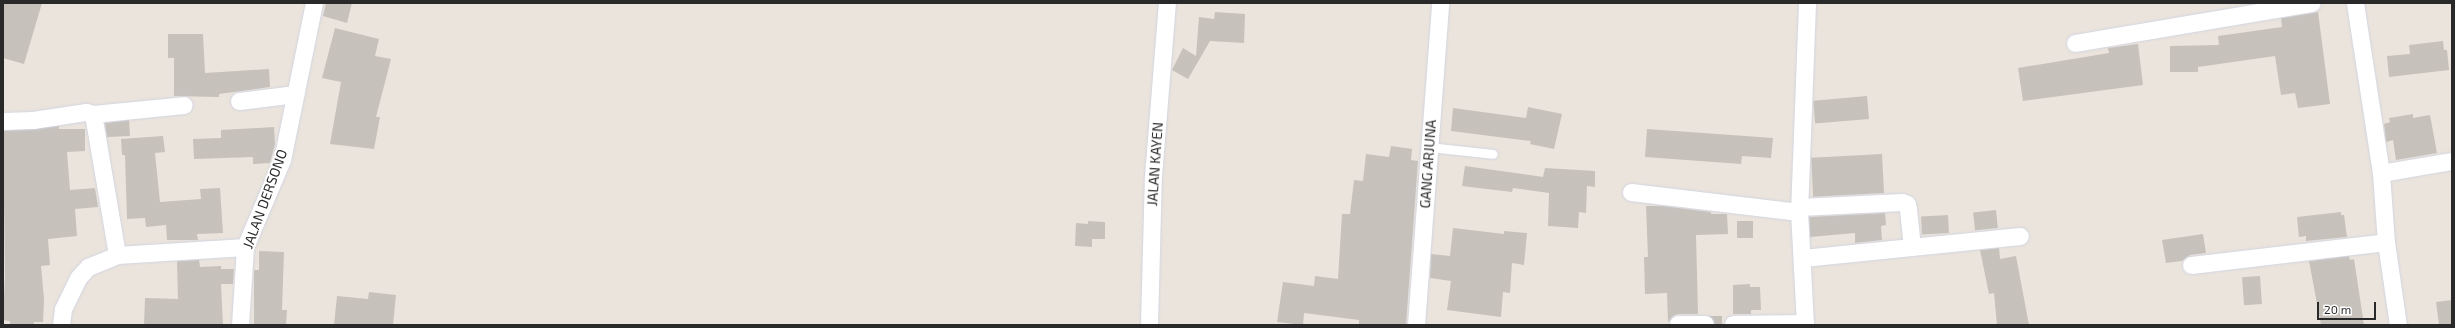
<!DOCTYPE html>
<html>
<head>
<meta charset="utf-8">
<style>
	body { margin:0 }
	#map { position:relative; width:2455px; height:328px; overflow:hidden; background:#ebe4dc; font-family:"Exo 2",sans-serif }
	div>[style] { position:absolute }
	[style*='--x'] { left:calc(var(--x)*1px); top:calc(var(--y)*1px); width:calc(var(--w)*1px); rotate:calc(var(--a)*1deg) }
	.building>* { inset:0; background:#c6c1bb; transform-origin:0 0 }
	.minor-tunnel>* { height:17px; margin-top:-8.5px; transform-origin:0; background:repeating-linear-gradient(90deg,#c4bfb8 0 17px,transparent 0 25px) }
	.roads { filter:drop-shadow(0 0 1px #d1d4e2) drop-shadow(0 0 1px #d1d4e2) }
	.service>* { height:9px; margin:-4.5px; padding:0 4.5px; transform-origin:4.5px; border-radius:4.5px; background:#fff }
	.minor>* { height:17px; margin:-8.5px; padding:0 8.5px; transform-origin:8.5px; border-radius:8.5px; background:#fff }
	span { translate:-50% -50%; white-space:nowrap; text-align:center; line-height:1.15; -webkit-text-stroke:4px #fff; paint-order:stroke }
	.street-label { font-size:14px; color:#292929 }
	.frame { position:absolute; inset:0; border:4px solid #292929; pointer-events:none }
	.scale { position:absolute; left:2317px; top:302px; width:59px; height:18px; box-sizing:border-box; border:2px solid #292929; border-top:0; padding-left:5px; font-size:12px; line-height:14px; white-space:nowrap; color:#292929; -webkit-text-stroke:3px #fff; paint-order:stroke }
</style>
</head>
<body>
<div id="map">
	<div class="building">
		<div style="clip-path:polygon(3px 3px,42px 3px,24px 64px,3px 58px)"></div>
		<div style="clip-path:polygon(326px 3px,352px 3px,347px 23px,323px 16px)"></div>
		<div style="clip-path:polygon(1215px 12px,1245px 14px,1244px 43px,1210px 41px,1188px 79px,1172px 70px,1183px 48px,1196px 56px,1199px 17px,1214px 19px)"></div>
		<div style="clip-path:polygon(2318px 12px,2330px 104px,2298px 108px,2295px 93px,2281px 95px,2275px 56px,2198px 67px,2198px 72px,2170px 72px,2170px 46px,2219px 45px,2218px 36px,2282px 27px,2281px 18px)"></div>
		<div style="clip-path:polygon(335px 28px,379px 39px,375px 56px,391px 59px,376px 117px,380px 117px,374px 149px,330px 144px,341px 82px,322px 78px)"></div>
		<div style="clip-path:polygon(168px 34px,203px 34px,205px 73px,269px 69px,270px 87px,219px 94px,219px 97px,174px 96px,174px 58px,168px 58px)"></div>
		<div style="clip-path:polygon(2443px 41px,2444px 50px,2447px 50px,2449px 70px,2389px 77px,2387px 56px,2410px 54px,2409px 45px)"></div>
		<div style="clip-path:polygon(2138px 44px,2143px 85px,2023px 101px,2018px 68px,2109px 53px,2108px 48px)"></div>
		<div style="left:1867px;top:96px;width:23px;height:54px;rotate:85deg"></div>
		<div style="clip-path:polygon(1528px 107px,1562px 114px,1554px 149px,1530px 144px,1531px 141px,1451px 131px,1453px 108px,1526px 118px)"></div>
		<div style="clip-path:polygon(2413px 114px,2413px 118px,2430px 115px,2437px 153px,2396px 160px,2393px 140px,2386px 142px,2384px 124px,2390px 122px,2389px 118px)"></div>
		<div style="clip-path:polygon(129px 120px,130px 136px,107px 137px,105px 123px)"></div>
		<div style="clip-path:polygon(59px 126px,59px 129px,85px 129px,85px 151px,67px 152px,70px 190px,95px 188px,98px 207px,75px 209px,77px 236px,48px 239px,50px 265px,41px 266px,44px 299px,43px 322px,34px 322px,34px 325px,10px 325px,10px 321px,3px 320px,5px 276px,3px 131px)"></div>
		<div style="clip-path:polygon(274px 127px,275px 144px,270px 163px,253px 164px,253px 157px,194px 159px,193px 139px,221px 138px,221px 130px)"></div>
		<div style="clip-path:polygon(1647px 129px,1773px 138px,1771px 158px,1742px 156px,1741px 164px,1645px 157px)"></div>
		<div style="clip-path:polygon(163px 136px,165px 152px,155px 153px,160px 202px,201px 199px,200px 189px,220px 188px,223px 233px,197px 234px,198px 240px,167px 240px,166px 225px,146px 227px,145px 218px,127px 219px,125px 155px,122px 155px,121px 139px)"></div>
		<div style="clip-path:polygon(1391px 146px,1412px 149px,1411px 160px,1418px 161px,1406px 325px,1359px 325px,1359px 320px,1304px 313px,1303px 325px,1277px 322px,1283px 282px,1314px 286px,1315px 276px,1338px 279px,1342px 214px,1350px 214px,1354px 180px,1363px 181px,1366px 154px,1389px 157px)"></div>
		<div style="left:1882px;top:154px;width:39px;height:71px;rotate:87deg"></div>
		<div style="clip-path:polygon(1465px 166px,1543px 177px,1545px 168px,1595px 171px,1595px 187px,1587px 186px,1586px 213px,1579px 212px,1578px 228px,1548px 226px,1549px 193px,1513px 188px,1512px 192px,1462px 186px)"></div>
		<div style="clip-path:polygon(1646px 206px,1663px 206px,1711px 212px,1711px 214px,1727px 214px,1728px 234px,1696px 235px,1698px 314px,1678px 314px,1673px 316px,1668px 322px,1667px 293px,1645px 294px,1644px 257px,1648px 257px)"></div>
		<div style="left:1996px;top:210px;width:18px;height:23px;rotate:84deg"></div>
		<div style="clip-path:polygon(2341px 212px,2341px 215px,2344px 215px,2347px 237px,2306px 241px,2306px 236px,2299px 237px,2297px 217px)"></div>
		<div style="clip-path:polygon(1885px 213px,1886px 225px,1881px 226px,1882px 240px,1855px 243px,1855px 233px,1810px 237px,1809px 217px)"></div>
		<div style="left:1948px;top:215px;width:18px;height:27px;rotate:87deg"></div>
		<div style="clip-path:polygon(1088px 221px,1105px 222px,1105px 239px,1092px 239px,1092px 247px,1075px 246px,1076px 223px,1088px 224px)"></div>
		<div style="left:1737px;top:221px;width:16px;height:17px"></div>
		<div style="clip-path:polygon(1453px 228px,1504px 234px,1504px 231px,1527px 233px,1524px 265px,1512px 263px,1510px 293px,1503px 292px,1501px 317px,1447px 310px,1451px 281px,1430px 278px,1431px 254px,1450px 256px)"></div>
		<div style="clip-path:polygon(2203px 234px,2206px 253px,2190px 255px,2182px 261px,2166px 263px,2162px 240px)"></div>
		<div style="clip-path:polygon(1999px 248px,2000px 259px,2016px 256px,2029px 325px,1997px 325px,1994px 293px,1989px 294px,1980px 250px)"></div>
		<div style="clip-path:polygon(259px 251px,284px 252px,282px 310px,287px 310px,286px 325px,254px 325px,254px 270px,259px 270px)"></div>
		<div style="clip-path:polygon(2349px 256px,2350px 260px,2354px 259px,2364px 325px,2321px 325px,2309px 261px)"></div>
		<div style="clip-path:polygon(199px 260px,200px 267px,221px 266px,221px 269px,234px 269px,233px 284px,221px 284px,223px 325px,144px 325px,145px 298px,178px 299px,177px 261px)"></div>
		<div style="left:2260px;top:276px;width:28px;height:18px;rotate:86deg"></div>
		<div style="clip-path:polygon(1750px 284px,1750px 287px,1760px 287px,1761px 310px,1751px 310px,1751px 314px,1733px 314px,1733px 285px)"></div>
		<div style="clip-path:polygon(369px 292px,396px 295px,393px 325px,334px 325px,337px 296px,368px 299px)"></div>
		<div style="clip-path:polygon(2452px 300px,2452px 325px,2439px 325px,2436px 302px)"></div>
	</div>
	<div class="minor-tunnel">
		<div style="--x:1705;--y:324;--w:28;--a:0"></div>
	</div>
	<div class="roads">
		<div class="service">
			<div style="--x:1429;--y:147;--w:64;--a:6.2"></div>
		</div>
		<div class="minor">
			<div style="--x:2355;--y:3;--w:172;--a:81.3"></div>
			<div style="--x:2381;--y:173;--w:72;--a:-9.6"></div>
			<div style="--x:2075;--y:43;--w:240;--a:-9.6"></div>
			<div style="--x:239;--y:101;--w:57;--a:-7"></div>
			<div style="--x:93;--y:114;--w:91;--a:-5.6"></div>
			<div style="--x:3;--y:121;--w:30;--a:-2"></div>
			<div style="--x:33;--y:120;--w:54;--a:-8.6"></div>
			<div style="--x:86;--y:112;--w:7;--a:16"></div>
			<div style="--x:93;--y:114;--w:143;--a:80.3"></div>
			<div style="--x:2381;--y:173;--w:69;--a:85.9"></div>
			<div style="--x:2386;--y:242;--w:84;--a:81.8"></div>
			<div style="--x:1631;--y:192;--w:169;--a:6.8"></div>
			<div style="--x:1799;--y:207;--w:103;--a:-2.8"></div>
			<div style="--x:1902;--y:202;--w:5;--a:22"></div>
			<div style="--x:1907;--y:204;--w:5;--a:79"></div>
			<div style="--x:1908;--y:209;--w:38;--a:84"></div>
			<div style="--x:1803;--y:258;--w:218;--a:-5.8"></div>
			<div style="--x:2191;--y:265;--w:196;--a:-6.7"></div>
			<div style="--x:1678;--y:324;--w:27;--a:0"></div>
			<div style="--x:1733;--y:324;--w:72;--a:-0.8"></div>
			<div style="--x:61;--y:325;--w:16;--a:-83"></div>
			<div style="--x:63;--y:309;--w:34;--a:-64"></div>
			<div style="--x:78;--y:278;--w:15;--a:-48"></div>
			<div style="--x:88;--y:267;--w:31;--a:-22"></div>
			<div style="--x:117;--y:255;--w:128;--a:-3.6"></div>
			<div style="--x:240;--y:325;--w:78;--a:-86.3"></div>
			<div style="--x:245;--y:247;--w:95;--a:-67"></div>
			<div style="--x:282;--y:160;--w:160;--a:-78.5"></div>
			<div style="--x:1149;--y:325;--w:149;--a:-88.5"></div>
			<div style="--x:1153;--y:176;--w:174;--a:-85.4"></div>
			<div style="--x:1416;--y:325;--w:323;--a:-85.7"></div>
			<div style="--x:1805;--y:325;--w:113;--a:-93"></div>
			<div style="--x:1799;--y:212;--w:209;--a:-87.8"></div>
		</div>
	</div>
	<div class="street-label">
		<span style="left:1155px;top:164px;rotate:-86deg">JALAN KAYEN</span>
		<span style="left:1428px;top:164px;rotate:-86deg">GANG ARJUNA</span>
		<span style="left:265px;top:199px;rotate:-70deg">JALAN DERSONO</span>
	</div>
	<div class="frame"></div>
	<div class="scale">20 m</div>
</div>
</body>
</html>
